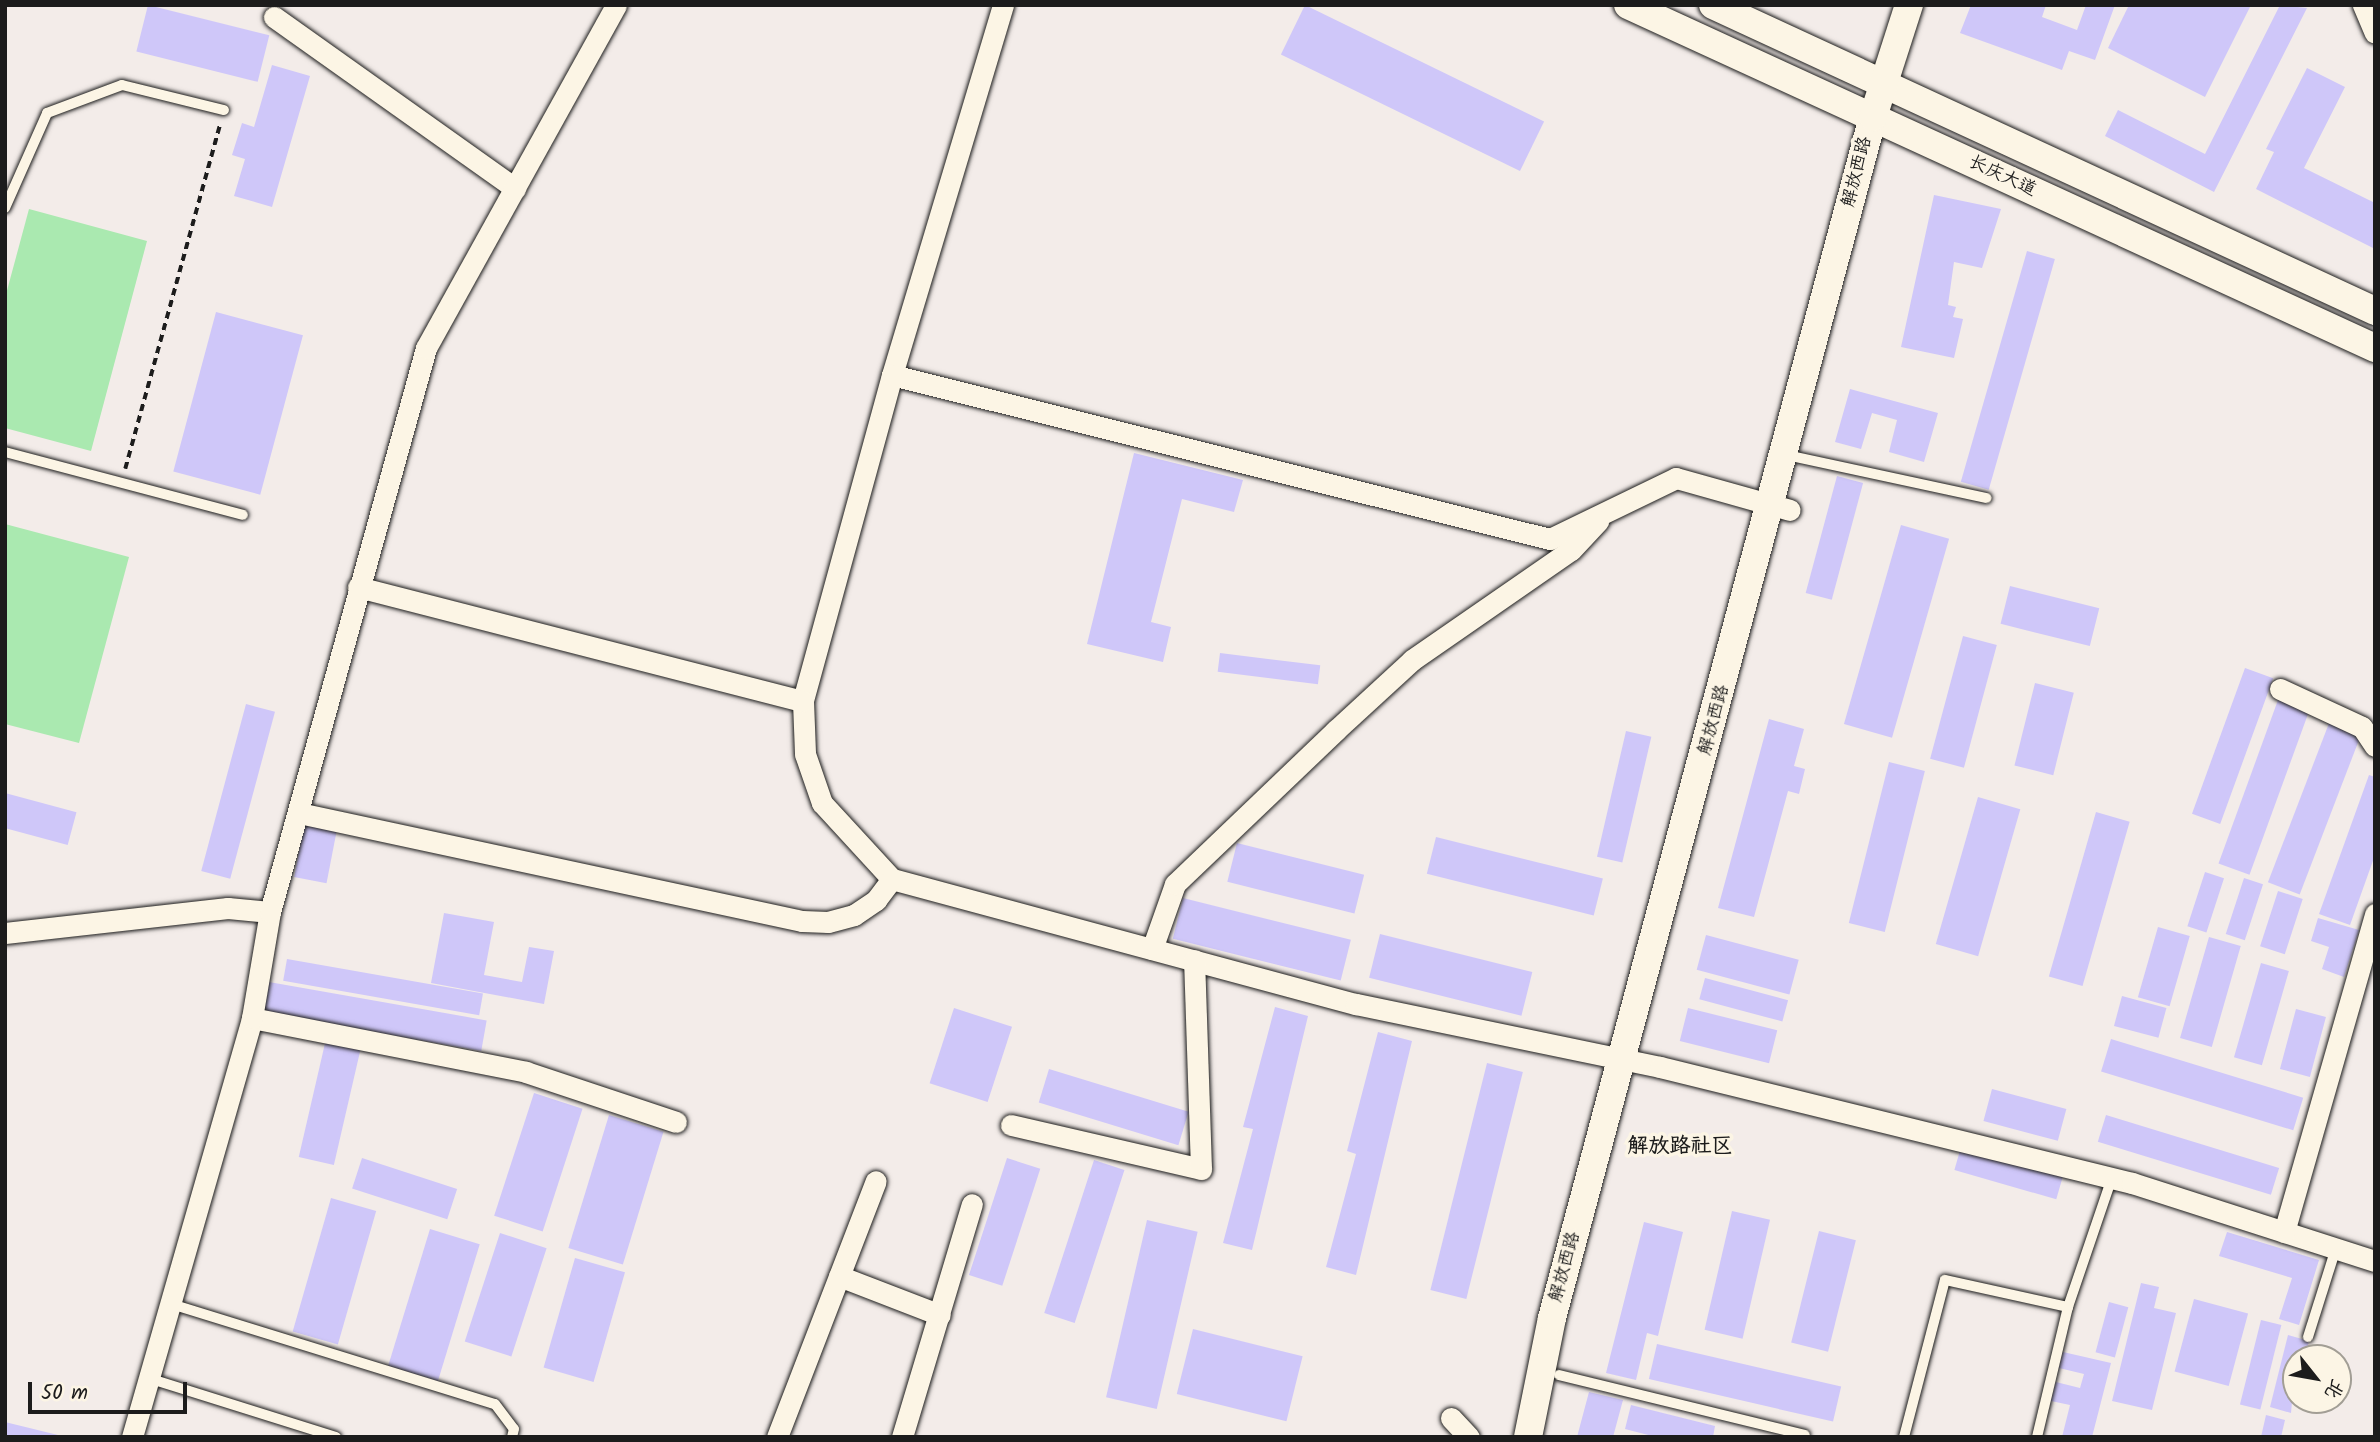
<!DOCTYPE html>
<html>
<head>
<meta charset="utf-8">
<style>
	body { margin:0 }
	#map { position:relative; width:2380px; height:1442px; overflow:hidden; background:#f3ece9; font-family:Kalam,"LXGW WenKai TC",sans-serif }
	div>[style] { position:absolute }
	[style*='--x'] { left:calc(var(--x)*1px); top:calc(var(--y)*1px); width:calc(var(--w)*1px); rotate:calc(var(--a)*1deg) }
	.green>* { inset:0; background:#aae9b0 }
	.building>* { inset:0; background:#cfc7f9; transform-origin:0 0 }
	.path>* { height:3.5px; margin-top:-1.75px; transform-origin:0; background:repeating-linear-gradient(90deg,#1c1c1c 0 7px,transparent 0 12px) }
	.roads { filter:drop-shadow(0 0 2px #1c1c1c) drop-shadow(0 0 2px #1c1c1c) }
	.lane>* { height:10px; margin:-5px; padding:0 5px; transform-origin:5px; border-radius:5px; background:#fcf5e5 }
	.street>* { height:21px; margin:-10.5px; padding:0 10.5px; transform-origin:10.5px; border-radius:10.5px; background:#fcf5e5 }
	.secondary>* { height:28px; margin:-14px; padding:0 14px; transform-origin:14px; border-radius:14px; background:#fcf5e5 }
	span { translate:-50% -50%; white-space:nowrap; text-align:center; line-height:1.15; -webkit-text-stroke:7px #fcf5e5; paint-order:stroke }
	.street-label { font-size:18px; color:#1c1c1c }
	.quarter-label { font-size:21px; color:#1c1c1c; font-weight:700 }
	.frame { position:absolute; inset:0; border:7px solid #1c1c1c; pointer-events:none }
	.north { position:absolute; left:2282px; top:1344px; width:70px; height:70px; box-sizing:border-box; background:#fcf5e5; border:2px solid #a29e95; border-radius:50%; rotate:121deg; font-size:19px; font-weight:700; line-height:28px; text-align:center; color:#1c1c1c }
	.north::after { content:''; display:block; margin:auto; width:24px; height:32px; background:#1c1c1c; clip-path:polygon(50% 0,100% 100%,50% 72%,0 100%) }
	.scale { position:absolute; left:28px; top:1382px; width:159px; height:32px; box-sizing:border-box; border:4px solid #1c1c1c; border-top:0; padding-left:9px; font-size:21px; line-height:24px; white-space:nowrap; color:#1c1c1c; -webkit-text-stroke:5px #fcf5e5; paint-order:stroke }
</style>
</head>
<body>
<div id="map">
	<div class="green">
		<div style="clip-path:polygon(29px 209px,147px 241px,91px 451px,5px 428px,5px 298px)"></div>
		<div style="clip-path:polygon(5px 524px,129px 557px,79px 743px,5px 724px)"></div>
	</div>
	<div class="building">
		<div style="left:148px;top:5px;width:125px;height:48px;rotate:14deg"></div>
		<div style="left:1305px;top:5px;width:266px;height:55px;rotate:26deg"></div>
		<div style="clip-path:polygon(1971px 5px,2046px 5px,2042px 17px,2077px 30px,2086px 5px,2115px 5px,2095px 60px,2069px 51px,2062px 70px,1960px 33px)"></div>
		<div style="clip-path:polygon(2129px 5px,2251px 5px,2205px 97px,2108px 48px)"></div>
		<div style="clip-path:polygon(2280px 5px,2307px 8px,2214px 192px,2105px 136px,2118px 110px,2205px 154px)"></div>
		<div style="clip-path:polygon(272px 65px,310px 76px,272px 207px,234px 196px,245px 159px,232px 155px,242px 123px,254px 127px)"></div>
		<div style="clip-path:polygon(2307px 68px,2345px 87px,2304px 168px,2375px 203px,2375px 249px,2256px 189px,2274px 152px,2266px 149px)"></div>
		<div style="clip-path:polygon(1934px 195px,2001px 209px,1982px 268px,1954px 262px,1948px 305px,1956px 307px,1953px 317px,1963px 319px,1954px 358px,1901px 347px)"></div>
		<div style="left:2027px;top:251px;width:29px;height:240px;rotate:16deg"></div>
		<div style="left:216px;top:312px;width:90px;height:165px;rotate:15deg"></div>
		<div style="clip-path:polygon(1850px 389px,1938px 413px,1924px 462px,1889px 452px,1897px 420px,1872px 413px,1861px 449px,1835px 442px)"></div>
		<div style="clip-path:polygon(1134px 453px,1243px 480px,1234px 512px,1182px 499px,1151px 622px,1171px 627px,1163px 662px,1087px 644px)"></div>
		<div style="left:1837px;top:476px;width:27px;height:121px;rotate:15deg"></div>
		<div style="left:1901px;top:525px;width:50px;height:207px;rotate:16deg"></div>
		<div style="left:2010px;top:586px;width:92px;height:39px;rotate:14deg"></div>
		<div style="left:1963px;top:636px;width:35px;height:127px;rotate:15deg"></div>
		<div style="left:1220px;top:653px;width:101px;height:19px;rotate:7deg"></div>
		<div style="left:2245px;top:668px;width:30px;height:155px;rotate:20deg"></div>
		<div style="left:2035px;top:683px;width:40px;height:85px;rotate:14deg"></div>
		<div style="left:2278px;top:700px;width:33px;height:174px;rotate:20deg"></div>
		<div style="left:246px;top:704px;width:30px;height:173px;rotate:15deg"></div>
		<div style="left:2331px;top:718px;width:34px;height:176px;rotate:21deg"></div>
		<div style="clip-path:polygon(1769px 719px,1804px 729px,1794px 766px,1805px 769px,1799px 794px,1788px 791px,1754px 917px,1718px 908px)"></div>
		<div style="left:1626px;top:731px;width:26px;height:129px;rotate:13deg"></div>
		<div style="left:1889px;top:762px;width:37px;height:166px;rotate:14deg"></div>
		<div style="clip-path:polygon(2369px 775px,2375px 777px,2375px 855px,2350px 925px,2319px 914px)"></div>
		<div style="left:5px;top:793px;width:74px;height:34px;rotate:15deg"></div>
		<div style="left:1978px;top:797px;width:44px;height:153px;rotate:16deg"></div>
		<div style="left:2096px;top:812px;width:35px;height:171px;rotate:16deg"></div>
		<div style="left:305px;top:821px;width:33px;height:57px;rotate:11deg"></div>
		<div style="left:1436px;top:837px;width:172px;height:38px;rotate:14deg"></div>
		<div style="left:1237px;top:843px;width:131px;height:40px;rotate:14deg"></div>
		<div style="left:2205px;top:872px;width:20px;height:57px;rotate:18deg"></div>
		<div style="left:2244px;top:878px;width:20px;height:59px;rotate:18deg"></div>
		<div style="left:2278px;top:891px;width:26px;height:58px;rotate:18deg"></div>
		<div style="left:1183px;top:898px;width:173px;height:42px;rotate:14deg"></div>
		<div style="clip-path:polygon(444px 913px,494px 922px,484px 975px,522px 982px,529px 947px,554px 951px,544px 1004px,431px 983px)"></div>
		<div style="clip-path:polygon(2318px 918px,2359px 930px,2344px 977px,2322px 969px,2329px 947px,2311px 941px)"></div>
		<div style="left:2158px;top:927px;width:33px;height:73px;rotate:16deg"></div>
		<div style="left:1380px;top:934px;width:157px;height:45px;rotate:14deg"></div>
		<div style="left:1706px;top:935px;width:96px;height:36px;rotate:15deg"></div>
		<div style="left:2209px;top:937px;width:33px;height:105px;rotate:16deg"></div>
		<div style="left:287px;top:959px;width:199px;height:22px;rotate:10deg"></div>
		<div style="left:2261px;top:963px;width:29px;height:98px;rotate:16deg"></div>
		<div style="left:1705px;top:978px;width:86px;height:22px;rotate:15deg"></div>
		<div style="left:269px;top:982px;width:221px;height:31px;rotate:10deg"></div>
		<div style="left:2122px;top:996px;width:46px;height:31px;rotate:15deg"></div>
		<div style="clip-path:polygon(1275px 1007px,1308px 1016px,1252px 1250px,1223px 1243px,1253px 1129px,1243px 1127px)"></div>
		<div style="left:954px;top:1008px;width:61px;height:79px;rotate:18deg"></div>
		<div style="left:1688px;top:1008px;width:92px;height:34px;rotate:14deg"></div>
		<div style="left:2296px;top:1009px;width:31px;height:62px;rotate:15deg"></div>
		<div style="clip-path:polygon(1378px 1032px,1412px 1041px,1356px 1275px,1326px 1267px,1356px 1154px,1347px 1151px)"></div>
		<div style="left:326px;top:1039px;width:36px;height:121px;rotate:13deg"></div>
		<div style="left:2111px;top:1039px;width:201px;height:34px;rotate:17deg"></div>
		<div style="left:1487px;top:1063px;width:37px;height:234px;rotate:14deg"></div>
		<div style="left:1049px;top:1069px;width:146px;height:35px;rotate:17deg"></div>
		<div style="left:1992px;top:1089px;width:77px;height:33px;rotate:15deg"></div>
		<div style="left:534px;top:1093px;width:51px;height:129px;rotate:18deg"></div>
		<div style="left:609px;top:1115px;width:57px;height:139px;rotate:17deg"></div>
		<div style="left:2106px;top:1115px;width:181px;height:28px;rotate:17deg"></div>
		<div style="left:1961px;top:1147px;width:106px;height:24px;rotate:16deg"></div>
		<div style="left:362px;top:1158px;width:100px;height:32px;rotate:18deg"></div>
		<div style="left:1007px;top:1158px;width:35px;height:123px;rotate:18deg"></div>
		<div style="left:1094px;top:1160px;width:32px;height:161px;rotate:18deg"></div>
		<div style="left:331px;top:1198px;width:47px;height:139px;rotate:16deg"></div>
		<div style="left:1732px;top:1211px;width:39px;height:122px;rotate:13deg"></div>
		<div style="left:1147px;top:1220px;width:52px;height:182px;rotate:13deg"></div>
		<div style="clip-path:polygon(1644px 1222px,1683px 1232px,1658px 1336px,1647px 1333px,1636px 1380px,1606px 1373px)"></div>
		<div style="left:430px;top:1229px;width:52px;height:143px;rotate:17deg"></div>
		<div style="left:1819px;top:1231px;width:38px;height:115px;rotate:14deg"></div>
		<div style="clip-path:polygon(2227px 1232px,2319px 1260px,2299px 1325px,2279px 1319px,2292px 1278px,2219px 1256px)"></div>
		<div style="left:500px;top:1233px;width:49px;height:114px;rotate:18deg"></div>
		<div style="left:575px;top:1258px;width:52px;height:114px;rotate:16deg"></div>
		<div style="clip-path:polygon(2141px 1283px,2159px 1287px,2154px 1308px,2176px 1313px,2152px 1410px,2112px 1401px)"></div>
		<div style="left:2194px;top:1299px;width:56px;height:75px;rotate:15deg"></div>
		<div style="left:2109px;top:1302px;width:20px;height:52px;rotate:15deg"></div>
		<div style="left:2261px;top:1320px;width:21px;height:87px;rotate:14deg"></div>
		<div style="left:1193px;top:1329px;width:113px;height:67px;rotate:14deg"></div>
		<div style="clip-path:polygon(2288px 1335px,2309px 1341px,2305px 1358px,2296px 1358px,2291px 1413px,2270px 1407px)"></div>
		<div style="left:1657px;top:1344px;width:189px;height:36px;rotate:13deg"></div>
		<div style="clip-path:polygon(2063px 1352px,2111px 1363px,2092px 1437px,2062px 1437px,2070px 1405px,2051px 1401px,2056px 1382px,2080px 1388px,2084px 1374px,2059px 1368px)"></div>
		<div style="clip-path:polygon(1589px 1392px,1623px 1400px,1613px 1437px,1577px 1437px)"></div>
		<div style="clip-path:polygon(1631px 1405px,1715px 1426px,1713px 1437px,1656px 1437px,1625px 1429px)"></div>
		<div style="clip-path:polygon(2266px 1415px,2285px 1420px,2281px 1437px,2261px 1437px)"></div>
		<div style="clip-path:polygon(5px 1422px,62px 1436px,62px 1437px,5px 1437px)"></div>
	</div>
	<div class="path">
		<div style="--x:125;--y:469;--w:357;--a:-74.6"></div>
	</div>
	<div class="roads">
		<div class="lane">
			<div style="--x:5;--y:208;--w:104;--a:-66.1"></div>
			<div style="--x:47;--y:113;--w:80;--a:-20.5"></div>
			<div style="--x:122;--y:85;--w:105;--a:13.8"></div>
			<div style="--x:5;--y:452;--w:246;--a:14.8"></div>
			<div style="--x:1786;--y:455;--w:205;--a:12.1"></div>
			<div style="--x:168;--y:1303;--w:342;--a:17.2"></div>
			<div style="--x:495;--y:1404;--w:31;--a:53"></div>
			<div style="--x:514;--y:1429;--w:8;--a:104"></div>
			<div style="--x:2308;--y:1337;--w:93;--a:-72.5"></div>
			<div style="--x:1559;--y:1375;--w:253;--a:13.7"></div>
			<div style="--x:148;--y:1378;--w:197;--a:17.4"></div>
			<div style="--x:1904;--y:1437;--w:162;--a:-75.4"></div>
			<div style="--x:1945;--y:1280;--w:126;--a:12.4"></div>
			<div style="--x:2037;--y:1437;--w:134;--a:-76.6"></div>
			<div style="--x:2068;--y:1307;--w:136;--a:-71.2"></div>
		</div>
		<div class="street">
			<div style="--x:1003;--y:5;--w:386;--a:106.7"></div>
			<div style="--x:892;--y:375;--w:338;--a:105.3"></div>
			<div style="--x:803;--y:701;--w:53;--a:87.8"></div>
			<div style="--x:805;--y:754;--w:52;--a:70.9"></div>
			<div style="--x:822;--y:803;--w:103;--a:47.4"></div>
			<div style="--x:892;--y:879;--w:481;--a:15.1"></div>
			<div style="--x:1356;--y:1004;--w:310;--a:11.7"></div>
			<div style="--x:1660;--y:1067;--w:486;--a:13.8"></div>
			<div style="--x:2132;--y:1183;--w:255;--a:17.8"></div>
			<div style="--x:2363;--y:5;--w:30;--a:67"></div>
			<div style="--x:274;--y:17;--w:296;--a:35.4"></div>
			<div style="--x:892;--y:375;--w:678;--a:14"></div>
			<div style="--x:1550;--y:539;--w:140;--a:-25.8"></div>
			<div style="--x:1676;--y:478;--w:118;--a:15.7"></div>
			<div style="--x:358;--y:587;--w:459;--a:14.4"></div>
			<div style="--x:2280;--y:689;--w:90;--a:24.9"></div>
			<div style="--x:2362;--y:727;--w:23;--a:56"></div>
			<div style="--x:299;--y:813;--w:514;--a:12.12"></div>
			<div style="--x:802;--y:921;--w:26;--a:2"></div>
			<div style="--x:828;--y:922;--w:27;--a:-15"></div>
			<div style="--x:854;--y:915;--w:27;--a:-34"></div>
			<div style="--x:876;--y:900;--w:26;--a:-53"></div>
			<div style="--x:5;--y:933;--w:224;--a:-6.4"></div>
			<div style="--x:228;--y:908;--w:42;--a:5.4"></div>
			<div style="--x:1152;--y:949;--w:69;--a:-70.5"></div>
			<div style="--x:1175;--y:884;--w:223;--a:-43.7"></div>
			<div style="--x:1336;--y:730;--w:103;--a:-42.6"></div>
			<div style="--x:1412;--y:660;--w:193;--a:-34.7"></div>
			<div style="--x:1571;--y:550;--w:40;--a:-47"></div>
			<div style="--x:252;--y:1018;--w:279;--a:11.1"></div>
			<div style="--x:526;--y:1072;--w:158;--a:18.4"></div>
			<div style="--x:1011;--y:1125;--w:195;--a:13"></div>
			<div style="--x:1201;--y:1169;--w:209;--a:-91.9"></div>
			<div style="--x:2284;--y:1232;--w:331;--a:-74"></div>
			<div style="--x:839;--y:1276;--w:108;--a:21.1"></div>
			<div style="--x:1451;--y:1418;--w:26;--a:47"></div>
			<div style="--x:132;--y:1437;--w:436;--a:-74"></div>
			<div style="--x:252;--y:1018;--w:108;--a:-80.4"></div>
			<div style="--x:270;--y:912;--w:585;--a:-74.54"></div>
			<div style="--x:426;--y:348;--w:392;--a:-61"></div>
			<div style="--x:777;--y:1437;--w:274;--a:-68.9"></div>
			<div style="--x:902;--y:1437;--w:243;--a:-73.3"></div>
		</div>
		<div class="secondary">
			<div style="--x:1628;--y:5;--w:822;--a:24.66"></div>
			<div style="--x:1713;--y:5;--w:729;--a:24.81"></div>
			<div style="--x:1528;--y:1437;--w:121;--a:-78.6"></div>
			<div style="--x:1552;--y:1318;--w:1243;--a:-75.04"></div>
			<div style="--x:1873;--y:117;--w:118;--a:-72.2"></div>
		</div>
	</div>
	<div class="street-label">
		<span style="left:1858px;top:172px;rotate:-76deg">解放西路</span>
		<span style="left:2002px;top:177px;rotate:25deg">长庆大道</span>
		<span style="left:1715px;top:720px;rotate:-75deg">解放西路</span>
		<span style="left:1566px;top:1267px;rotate:-75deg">解放西路</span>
	</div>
	<div class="quarter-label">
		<span style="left:1680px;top:1147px">解放路社区</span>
	</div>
	<div class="frame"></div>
	<div class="north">北</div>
	<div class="scale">50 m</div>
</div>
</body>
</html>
